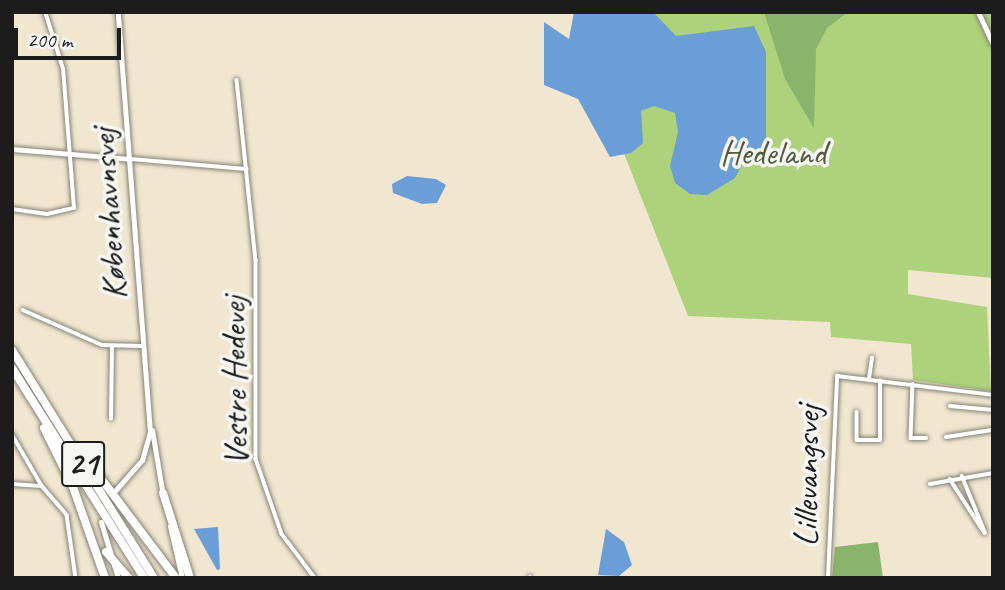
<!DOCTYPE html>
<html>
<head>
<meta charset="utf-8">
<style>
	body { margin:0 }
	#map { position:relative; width:1005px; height:590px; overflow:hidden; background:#f1e7d1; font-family:Caveat,sans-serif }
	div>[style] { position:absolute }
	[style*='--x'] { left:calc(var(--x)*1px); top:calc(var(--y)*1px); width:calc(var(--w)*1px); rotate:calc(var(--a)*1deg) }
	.green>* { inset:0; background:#aed27b }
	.forest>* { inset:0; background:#8ab46b }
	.water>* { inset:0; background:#6b9dd6 }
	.roads { filter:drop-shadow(0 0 2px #868276) drop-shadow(0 0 2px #868276) }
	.street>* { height:3.5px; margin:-1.75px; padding:0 1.75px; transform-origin:1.75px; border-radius:1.75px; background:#fff }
	.secondary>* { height:5px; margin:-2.5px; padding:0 2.5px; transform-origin:2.5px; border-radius:2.5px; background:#fff }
	.highway>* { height:8px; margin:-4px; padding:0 4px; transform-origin:4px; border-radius:4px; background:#fff }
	span { translate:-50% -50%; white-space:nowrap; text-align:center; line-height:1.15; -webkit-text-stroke:7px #f6f6f2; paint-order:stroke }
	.shield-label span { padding:2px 5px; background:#f6f6f2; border:2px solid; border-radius:5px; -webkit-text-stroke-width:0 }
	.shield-label { font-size:33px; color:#1c1c1c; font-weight:700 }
	.park-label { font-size:35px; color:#4f5c3d }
	.street-label { font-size:35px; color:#1c1c1c }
	.frame { position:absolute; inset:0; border:14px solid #1c1c1c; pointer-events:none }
	.scale { position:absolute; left:14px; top:28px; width:107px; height:32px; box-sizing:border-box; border:4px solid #1c1c1c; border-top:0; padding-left:9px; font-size:21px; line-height:24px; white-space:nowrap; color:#1c1c1c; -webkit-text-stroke:5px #f6f6f2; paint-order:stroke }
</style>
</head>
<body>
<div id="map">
	<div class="green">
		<div style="clip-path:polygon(594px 12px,993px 12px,993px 278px,908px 270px,908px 294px,987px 307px,991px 391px,913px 380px,911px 344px,831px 337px,830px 322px,688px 316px,623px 151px)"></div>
	</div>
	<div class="forest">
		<div style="clip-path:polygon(764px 12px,848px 12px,827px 28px,816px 49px,814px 128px,785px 79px)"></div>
		<div style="clip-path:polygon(878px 542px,883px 578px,832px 578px,835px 547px)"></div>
	</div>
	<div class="water">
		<div style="clip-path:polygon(574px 12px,653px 12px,676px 36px,754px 26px,766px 52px,766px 164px,742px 165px,735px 178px,707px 195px,690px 194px,675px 183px,670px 166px,678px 132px,675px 113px,654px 106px,641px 111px,643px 143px,631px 153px,610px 157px,578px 99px,544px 85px,544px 22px,569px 39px)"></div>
		<div style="clip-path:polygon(407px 176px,436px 179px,446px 185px,437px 203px,422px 204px,393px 193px,392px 184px)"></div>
		<div style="clip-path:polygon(218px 527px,220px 569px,217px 570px,194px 529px)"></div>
		<div style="clip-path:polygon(606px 529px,624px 542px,632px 565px,619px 576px,598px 575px)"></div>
	</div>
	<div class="roads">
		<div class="street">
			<div style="--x:237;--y:80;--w:181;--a:84"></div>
			<div style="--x:256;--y:260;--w:199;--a:90"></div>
			<div style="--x:256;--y:459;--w:79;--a:70.9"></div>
			<div style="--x:282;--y:534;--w:55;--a:53.1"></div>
			<div style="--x:130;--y:159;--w:117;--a:4.9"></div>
			<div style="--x:12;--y:209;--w:35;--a:8"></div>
			<div style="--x:47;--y:214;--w:28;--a:-13"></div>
			<div style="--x:74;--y:208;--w:139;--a:-94.5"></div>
			<div style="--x:63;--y:69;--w:60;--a:-107.5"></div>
			<div style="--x:23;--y:310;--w:86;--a:23.9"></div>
			<div style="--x:102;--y:345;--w:40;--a:1.4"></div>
			<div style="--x:869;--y:379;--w:21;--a:-82"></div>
			<div style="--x:913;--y:384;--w:54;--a:92.1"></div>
			<div style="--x:911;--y:438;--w:15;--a:0"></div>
			<div style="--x:950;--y:406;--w:43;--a:5.3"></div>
			<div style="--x:857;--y:412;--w:28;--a:90"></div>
			<div style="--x:857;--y:440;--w:23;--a:0"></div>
			<div style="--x:880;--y:440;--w:59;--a:-90"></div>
			<div style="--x:111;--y:419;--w:71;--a:-89.2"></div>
			<div style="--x:12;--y:434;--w:60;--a:60"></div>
			<div style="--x:946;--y:437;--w:48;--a:-8.5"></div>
			<div style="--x:950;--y:479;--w:64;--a:57.1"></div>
			<div style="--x:985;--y:533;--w:61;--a:-112.3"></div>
			<div style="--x:12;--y:484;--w:30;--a:4"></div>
			<div style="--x:42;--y:486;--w:38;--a:49"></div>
			<div style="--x:67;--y:515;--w:64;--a:81.9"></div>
			<div style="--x:930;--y:484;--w:64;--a:-9.9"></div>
			<div style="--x:529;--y:578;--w:1;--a:-45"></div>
			<div style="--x:828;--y:578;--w:202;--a:-87.4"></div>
			<div style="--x:837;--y:376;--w:157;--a:6.9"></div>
		</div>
		<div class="secondary">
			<div style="--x:978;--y:12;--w:35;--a:65"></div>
			<div style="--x:12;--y:149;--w:118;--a:4.8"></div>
			<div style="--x:152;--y:430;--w:67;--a:80.5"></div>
			<div style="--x:114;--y:492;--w:43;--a:-48.8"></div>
			<div style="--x:142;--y:460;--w:29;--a:-74"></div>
			<div style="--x:150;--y:432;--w:421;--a:-94.4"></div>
			<div style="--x:101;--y:522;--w:59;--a:73.1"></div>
			<div style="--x:170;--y:526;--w:53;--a:77"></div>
		</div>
		<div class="highway">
			<div style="--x:12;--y:350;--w:269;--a:58.1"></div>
			<div style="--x:12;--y:368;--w:248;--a:57.8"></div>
			<div style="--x:44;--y:428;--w:66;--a:63.8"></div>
			<div style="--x:73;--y:487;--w:96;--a:70.6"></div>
			<div style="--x:87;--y:460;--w:148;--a:53"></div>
			<div style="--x:163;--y:493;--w:89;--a:72.4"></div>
			<div style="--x:106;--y:552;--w:35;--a:49"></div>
		</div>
	</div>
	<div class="shield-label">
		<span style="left:83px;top:464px">21</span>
	</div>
	<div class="park-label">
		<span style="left:773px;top:153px">Hedeland</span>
	</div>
	<div class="street-label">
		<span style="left:109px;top:214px;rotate:-94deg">Københavnsvej</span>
		<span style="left:235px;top:381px;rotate:-91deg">Vestre Hedevej</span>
		<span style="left:807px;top:476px;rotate:-89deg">Lillevangsvej</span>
	</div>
	<div class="frame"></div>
	<div class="scale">200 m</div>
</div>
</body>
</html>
